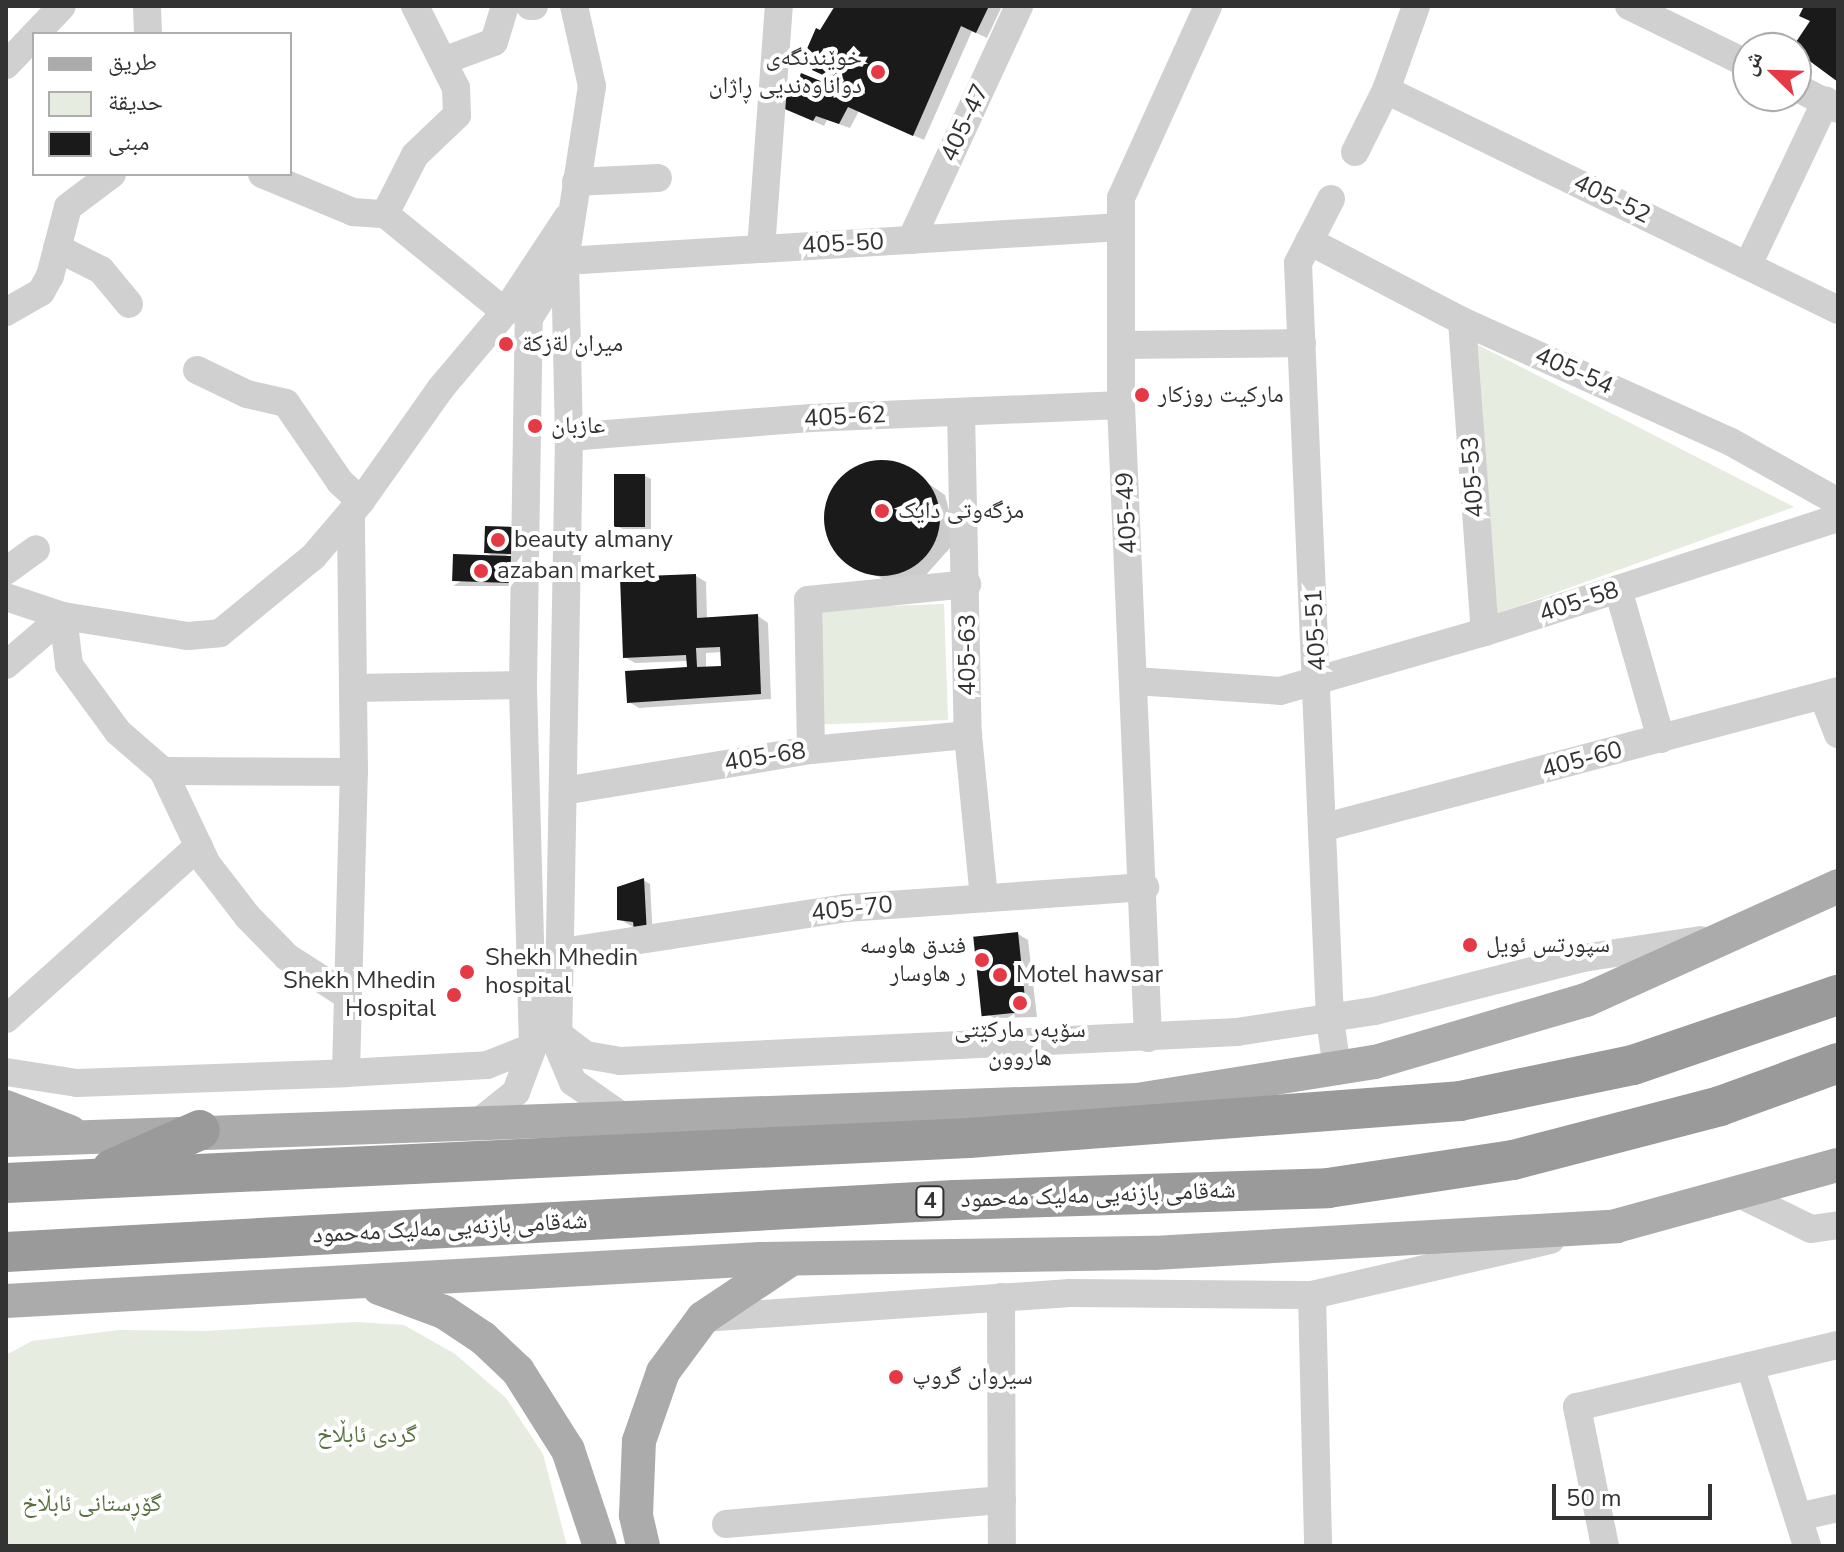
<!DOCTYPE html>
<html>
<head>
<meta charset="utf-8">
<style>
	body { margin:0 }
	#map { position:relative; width:1844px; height:1552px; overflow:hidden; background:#fff; font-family:"Nunito Sans","Noto Naskh Arabic",sans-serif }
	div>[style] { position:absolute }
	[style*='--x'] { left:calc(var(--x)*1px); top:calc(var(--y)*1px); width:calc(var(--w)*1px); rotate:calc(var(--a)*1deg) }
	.green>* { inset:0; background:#e6ecdf; transform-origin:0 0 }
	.shadow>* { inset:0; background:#0003 }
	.building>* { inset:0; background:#1a1a1a; transform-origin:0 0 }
	.round { border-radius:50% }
	.minor>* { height:28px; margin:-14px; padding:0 14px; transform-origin:14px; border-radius:14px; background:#d0d0d0 }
	.major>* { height:34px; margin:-17px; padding:0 17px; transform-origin:17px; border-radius:17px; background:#ababab }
	.highway>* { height:40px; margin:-20px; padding:0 20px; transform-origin:20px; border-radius:20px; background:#9a9a9a }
	.dots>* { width:22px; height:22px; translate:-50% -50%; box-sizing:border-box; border:4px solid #fff; border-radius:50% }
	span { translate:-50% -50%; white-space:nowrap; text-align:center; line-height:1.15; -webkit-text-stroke:8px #fff; paint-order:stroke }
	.shield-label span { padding:2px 6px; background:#fff; border:2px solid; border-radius:6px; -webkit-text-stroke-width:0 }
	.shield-label { font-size:22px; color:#333; font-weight:700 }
	.poi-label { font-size:24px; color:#333 }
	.right { translate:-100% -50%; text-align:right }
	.left { translate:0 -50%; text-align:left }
	.street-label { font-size:24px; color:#333 }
	.park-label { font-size:24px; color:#56703f }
	.frame { position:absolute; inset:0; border:8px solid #333; pointer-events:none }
	.legend { position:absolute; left:32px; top:32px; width:260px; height:144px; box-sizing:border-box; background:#fff; border:2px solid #adadad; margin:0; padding:10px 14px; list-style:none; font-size:24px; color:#333 }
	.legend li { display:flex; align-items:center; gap:16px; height:40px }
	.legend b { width:40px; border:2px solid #adadad }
	.north { position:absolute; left:1732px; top:32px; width:80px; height:80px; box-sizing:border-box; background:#fff; border:2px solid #adadad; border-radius:50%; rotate:293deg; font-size:22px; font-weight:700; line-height:32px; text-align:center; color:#333 }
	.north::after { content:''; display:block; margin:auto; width:28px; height:36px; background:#e63946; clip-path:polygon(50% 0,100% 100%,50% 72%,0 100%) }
	.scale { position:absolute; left:1552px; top:1484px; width:160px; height:36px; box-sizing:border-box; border:4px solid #333; border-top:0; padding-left:10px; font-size:24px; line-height:28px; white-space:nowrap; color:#333; -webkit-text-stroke:6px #fff; paint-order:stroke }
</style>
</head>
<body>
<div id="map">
	<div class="green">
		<div style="clip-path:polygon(1478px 345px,1794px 507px,1496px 614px)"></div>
		<div style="left:944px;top:604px;width:116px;height:129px;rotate:88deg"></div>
		<div style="clip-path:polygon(356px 1322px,404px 1325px,455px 1354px,506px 1398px,543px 1454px,567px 1546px,6px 1546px,6px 1355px,32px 1341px,119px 1330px,206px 1331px)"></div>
	</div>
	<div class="shadow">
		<div style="clip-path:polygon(834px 6px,1002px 6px,987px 38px,972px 31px,924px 140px,859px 111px,850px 128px,827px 120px,824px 126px,793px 112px,797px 90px,824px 84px,827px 77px,819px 56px,808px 51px)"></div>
		<div style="clip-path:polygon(883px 461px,900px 464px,945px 495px,954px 530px,950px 548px,925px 576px,888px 582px,840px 555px,830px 539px,828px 502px,849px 472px)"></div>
		<div style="clip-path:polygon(645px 476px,651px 479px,651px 529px,623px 529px,616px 526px)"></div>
		<div style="clip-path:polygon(518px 533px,517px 555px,506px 555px,517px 562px,516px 586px,453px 586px,497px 559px,486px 552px)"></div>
		<div style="clip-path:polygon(evenodd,696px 576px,706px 582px,707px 620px,758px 616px,768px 623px,771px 699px,639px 708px,629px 702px,689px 669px,688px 661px,635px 663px,625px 657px,696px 576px,723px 652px,723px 668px,706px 668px,706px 653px,723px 652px)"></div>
		<div style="clip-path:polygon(643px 880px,650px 884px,653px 938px,619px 919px)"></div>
		<div style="clip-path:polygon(1018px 934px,1028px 940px,1037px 1017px,994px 1018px,984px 1012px)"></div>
	</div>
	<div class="building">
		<div style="clip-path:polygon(835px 6px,989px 6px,976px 33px,961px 26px,913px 136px,848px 107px,839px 124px,816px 116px,813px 121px,780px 107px,789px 85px,796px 87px,801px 73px,823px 82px,825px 76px,812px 70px,817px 56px,806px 51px,816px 28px,820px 30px)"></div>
		<div style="clip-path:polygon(1804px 6px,1838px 6px,1838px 82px,1792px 48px,1810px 21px,1799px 16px)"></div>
		<div class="round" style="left:824px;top:460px;width:116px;height:116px"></div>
		<div style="left:614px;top:474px;width:31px;height:53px"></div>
		<div style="left:485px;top:526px;width:27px;height:27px;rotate:2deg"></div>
		<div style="left:511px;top:556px;width:27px;height:58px;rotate:92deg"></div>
		<div style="clip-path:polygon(evenodd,696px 574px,697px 618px,758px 614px,761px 694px,627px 703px,625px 671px,687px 667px,686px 655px,623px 658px,620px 577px,696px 574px,720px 647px,721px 666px,697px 667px,696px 648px,720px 647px)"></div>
		<div style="clip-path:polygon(644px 878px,647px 935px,635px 937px,633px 922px,617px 920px,617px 887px)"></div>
		<div style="left:1018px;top:932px;width:80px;height:45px;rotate:84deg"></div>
	</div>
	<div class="minor">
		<div style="--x:147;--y:6;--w:28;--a:88"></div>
		<div style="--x:530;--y:6;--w:4;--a:0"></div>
		<div style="--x:574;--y:6;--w:82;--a:77.3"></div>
		<div style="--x:592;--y:86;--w:177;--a:98.8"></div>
		<div style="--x:565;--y:261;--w:176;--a:88.7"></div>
		<div style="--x:569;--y:437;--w:610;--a:91.03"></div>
		<div style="--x:558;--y:1047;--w:38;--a:67"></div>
		<div style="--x:573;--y:1082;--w:61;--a:35"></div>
		<div style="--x:1629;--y:6;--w:132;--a:26"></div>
		<div style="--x:443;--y:61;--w:54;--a:-20.4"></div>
		<div style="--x:494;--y:42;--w:38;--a:-73"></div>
		<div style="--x:6;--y:65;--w:81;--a:-46.5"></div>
		<div style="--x:1796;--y:87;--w:47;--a:27.6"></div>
		<div style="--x:1386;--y:90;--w:503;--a:25.95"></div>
		<div style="--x:1355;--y:152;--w:69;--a:-63.4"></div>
		<div style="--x:1386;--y:90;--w:89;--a:-70.3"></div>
		<div style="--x:262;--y:174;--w:99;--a:22.7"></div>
		<div style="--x:353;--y:212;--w:32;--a:4"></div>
		<div style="--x:385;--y:214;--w:155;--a:39.2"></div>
		<div style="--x:576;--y:182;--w:82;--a:-2.8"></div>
		<div style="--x:1331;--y:199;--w:72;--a:117.3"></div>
		<div style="--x:1298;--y:263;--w:758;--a:87.58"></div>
		<div style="--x:1330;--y:1020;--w:49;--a:81.7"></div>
		<div style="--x:385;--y:214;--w:66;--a:-63"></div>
		<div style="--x:415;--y:155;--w:58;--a:-43.6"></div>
		<div style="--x:457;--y:115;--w:27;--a:-92"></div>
		<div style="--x:456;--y:88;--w:92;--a:-116.6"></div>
		<div style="--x:911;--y:240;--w:258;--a:-65.2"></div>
		<div style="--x:1309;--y:241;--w:173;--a:27.6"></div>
		<div style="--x:1462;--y:321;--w:295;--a:24.2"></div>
		<div style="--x:1731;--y:442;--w:123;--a:29.3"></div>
		<div style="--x:57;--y:248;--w:49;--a:26.6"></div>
		<div style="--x:101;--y:270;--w:44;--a:50.5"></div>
		<div style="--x:761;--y:249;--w:244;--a:-85.8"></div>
		<div style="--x:565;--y:261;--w:557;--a:-3.5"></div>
		<div style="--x:1748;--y:265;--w:182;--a:-64.6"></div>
		<div style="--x:6;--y:312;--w:40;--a:-29.7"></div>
		<div style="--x:41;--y:292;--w:18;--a:-61"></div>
		<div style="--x:50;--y:276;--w:71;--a:-75.4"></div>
		<div style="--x:68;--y:207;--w:55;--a:-36.9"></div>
		<div style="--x:1462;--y:321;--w:312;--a:85.8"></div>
		<div style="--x:1121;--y:345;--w:181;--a:-0.6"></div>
		<div style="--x:197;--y:370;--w:55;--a:25.6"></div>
		<div style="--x:247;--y:394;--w:40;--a:13"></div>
		<div style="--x:286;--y:403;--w:96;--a:55.6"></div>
		<div style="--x:340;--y:482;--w:28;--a:42"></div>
		<div style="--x:961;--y:412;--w:323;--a:88.8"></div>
		<div style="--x:968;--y:735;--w:164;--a:84.4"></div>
		<div style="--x:569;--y:437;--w:243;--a:-4.5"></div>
		<div style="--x:811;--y:418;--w:310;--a:-2.4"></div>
		<div style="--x:6;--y:571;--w:37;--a:-36"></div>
		<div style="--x:1618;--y:589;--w:156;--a:74"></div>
		<div style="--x:6;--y:597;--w:60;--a:18.4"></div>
		<div style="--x:63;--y:616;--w:64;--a:9"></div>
		<div style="--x:126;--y:626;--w:63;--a:9.2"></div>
		<div style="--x:188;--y:636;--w:32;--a:-5"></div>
		<div style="--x:220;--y:633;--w:120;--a:-39.3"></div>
		<div style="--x:313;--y:557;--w:74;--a:-49.4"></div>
		<div style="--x:361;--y:501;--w:138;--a:-54.7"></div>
		<div style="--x:441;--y:388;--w:99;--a:-49.9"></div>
		<div style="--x:505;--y:312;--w:113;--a:-56.6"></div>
		<div style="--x:63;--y:616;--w:49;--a:83"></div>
		<div style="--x:69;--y:665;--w:83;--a:53.8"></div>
		<div style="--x:118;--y:732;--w:60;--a:40.9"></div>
		<div style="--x:163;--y:771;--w:103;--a:64.7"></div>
		<div style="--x:207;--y:864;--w:67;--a:52.3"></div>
		<div style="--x:248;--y:917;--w:56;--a:45.7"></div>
		<div style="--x:287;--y:957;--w:72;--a:32.6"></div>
		<div style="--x:6;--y:665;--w:75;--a:-40.7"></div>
		<div style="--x:1135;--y:681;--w:145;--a:3.9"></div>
		<div style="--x:1280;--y:691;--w:213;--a:-16.1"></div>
		<div style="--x:1485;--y:632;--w:371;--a:-17.9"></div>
		<div style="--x:353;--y:688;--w:170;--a:-1"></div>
		<div style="--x:1823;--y:696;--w:41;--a:68.5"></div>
		<div style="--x:811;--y:750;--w:150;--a:-91.1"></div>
		<div style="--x:808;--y:600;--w:160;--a:-5.7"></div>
		<div style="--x:163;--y:771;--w:191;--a:0.3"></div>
		<div style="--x:354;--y:772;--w:259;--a:-90.7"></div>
		<div style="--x:563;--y:791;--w:251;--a:-9.4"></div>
		<div style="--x:811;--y:750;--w:158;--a:-5.5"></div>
		<div style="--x:1325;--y:827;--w:531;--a:-14.85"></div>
		<div style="--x:562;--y:952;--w:287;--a:-8.8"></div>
		<div style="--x:846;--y:908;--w:300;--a:-4"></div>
		<div style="--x:6;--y:1019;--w:259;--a:-41.9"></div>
		<div style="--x:558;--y:1034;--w:35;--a:37"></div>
		<div style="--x:586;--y:1055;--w:35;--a:10"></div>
		<div style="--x:620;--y:1061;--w:618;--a:-2.69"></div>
		<div style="--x:1237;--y:1032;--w:140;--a:-8.7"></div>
		<div style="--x:1375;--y:1011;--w:215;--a:-14.3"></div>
		<div style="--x:1583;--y:958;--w:119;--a:-8.7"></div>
		<div style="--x:1148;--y:1038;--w:634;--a:-92.44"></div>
		<div style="--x:1121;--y:405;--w:207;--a:-90"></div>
		<div style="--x:1121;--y:198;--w:211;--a:-65.6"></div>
		<div style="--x:6;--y:1072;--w:72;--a:8.8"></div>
		<div style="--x:77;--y:1083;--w:269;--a:-2.1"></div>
		<div style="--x:346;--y:1073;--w:141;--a:-3.2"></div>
		<div style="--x:487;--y:1065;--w:49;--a:-21.4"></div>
		<div style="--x:346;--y:1073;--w:301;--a:-88.5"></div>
		<div style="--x:479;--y:1122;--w:48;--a:-39"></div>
		<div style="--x:516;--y:1092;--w:48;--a:-69.3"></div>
		<div style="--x:533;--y:1047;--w:362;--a:-91.6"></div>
		<div style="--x:523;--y:685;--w:367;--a:-89.1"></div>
		<div style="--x:529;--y:318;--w:67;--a:-57.7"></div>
		<div style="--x:1737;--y:1193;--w:82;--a:25.9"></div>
		<div style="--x:1811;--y:1229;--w:27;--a:-8"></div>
		<div style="--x:1312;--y:1295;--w:251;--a:88.6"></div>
		<div style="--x:1001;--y:1297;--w:249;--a:89.8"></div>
		<div style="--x:703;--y:1318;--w:368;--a:-3.9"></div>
		<div style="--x:1070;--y:1293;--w:242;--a:0.5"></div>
		<div style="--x:1312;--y:1295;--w:245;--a:-13"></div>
		<div style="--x:1750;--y:1366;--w:189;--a:72.4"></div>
		<div style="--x:1798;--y:1517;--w:41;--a:-12.7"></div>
		<div style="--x:726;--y:1524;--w:277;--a:-5"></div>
		<div style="--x:1605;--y:1546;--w:142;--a:-101.4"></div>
		<div style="--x:1577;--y:1407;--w:268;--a:-13.4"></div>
	</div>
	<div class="major">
		<div style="--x:6;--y:1107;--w:69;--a:21.3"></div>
		<div style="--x:6;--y:1140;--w:1132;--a:-2.03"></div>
		<div style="--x:1137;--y:1100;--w:241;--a:-9.1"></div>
		<div style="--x:1375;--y:1062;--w:220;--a:-16.4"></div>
		<div style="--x:1586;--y:1000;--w:277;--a:-24.3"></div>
		<div style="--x:379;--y:1288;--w:69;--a:20.3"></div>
		<div style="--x:444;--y:1312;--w:47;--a:33.7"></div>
		<div style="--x:483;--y:1338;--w:48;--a:43.3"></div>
		<div style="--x:518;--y:1371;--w:93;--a:57.7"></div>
		<div style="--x:568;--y:1450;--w:101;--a:71.6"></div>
		<div style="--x:6;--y:1301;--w:756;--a:-3.18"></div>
		<div style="--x:761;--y:1259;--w:393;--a:-0.9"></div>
		<div style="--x:1154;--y:1253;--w:463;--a:-3.3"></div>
		<div style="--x:1616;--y:1226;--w:230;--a:-15.4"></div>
		<div style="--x:643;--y:1546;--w:32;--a:-103"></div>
		<div style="--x:636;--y:1515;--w:74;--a:-87.7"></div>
		<div style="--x:639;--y:1441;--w:73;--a:-70.8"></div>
		<div style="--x:663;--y:1372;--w:67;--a:-53.5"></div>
		<div style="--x:703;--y:1318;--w:106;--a:-33.8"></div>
	</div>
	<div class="highway">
		<div style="--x:112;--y:1169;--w:96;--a:-23.9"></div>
		<div style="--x:6;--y:1183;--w:964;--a:-2.68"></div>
		<div style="--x:969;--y:1138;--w:492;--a:-4.3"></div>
		<div style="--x:1460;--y:1101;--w:177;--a:-11.8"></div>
		<div style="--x:1633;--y:1065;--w:217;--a:-18.9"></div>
		<div style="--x:6;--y:1252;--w:950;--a:-3.14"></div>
		<div style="--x:955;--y:1200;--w:373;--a:-1.8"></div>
		<div style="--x:1328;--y:1188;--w:187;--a:-8.6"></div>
		<div style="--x:1513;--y:1160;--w:214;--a:-14.6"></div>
		<div style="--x:1720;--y:1106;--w:126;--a:-20"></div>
	</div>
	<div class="dots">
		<div style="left:878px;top:72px;background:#e63946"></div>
		<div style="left:506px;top:344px;background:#e63946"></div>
		<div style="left:1142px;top:395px;background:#e63946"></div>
		<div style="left:535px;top:426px;background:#e63946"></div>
		<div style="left:882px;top:511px;background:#e63946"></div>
		<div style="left:498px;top:540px;background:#e63946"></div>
		<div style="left:481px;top:571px;background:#e63946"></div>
		<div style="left:1470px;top:945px;background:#e63946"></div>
		<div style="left:982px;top:960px;background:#e63946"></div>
		<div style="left:467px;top:972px;background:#e63946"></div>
		<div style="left:1000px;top:975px;background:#e63946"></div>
		<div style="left:454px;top:995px;background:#e63946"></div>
		<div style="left:1020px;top:1003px;background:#e63946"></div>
		<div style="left:896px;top:1377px;background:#e63946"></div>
	</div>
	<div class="shield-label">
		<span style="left:930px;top:1202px">4</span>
	</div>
	<div class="poi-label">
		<span class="right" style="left:862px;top:72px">خوێندنگەی<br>دواناوەندیی ڕاژان</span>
		<span class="left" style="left:522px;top:344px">ميران لةزكة</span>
		<span class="left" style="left:1158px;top:395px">ماركيت روزكار</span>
		<span class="left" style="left:551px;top:426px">عازبان</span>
		<span class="left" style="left:898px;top:511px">مزگەوتی دایک</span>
		<span class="left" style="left:514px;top:540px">beauty almany</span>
		<span class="left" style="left:497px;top:571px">azaban market</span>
		<span class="left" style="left:1486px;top:945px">سپورتس ئويل</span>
		<span class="right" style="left:966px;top:960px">فندق هاوسه<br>ر هاوسار</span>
		<span class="left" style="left:485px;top:972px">Shekh Mhedin<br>hospital</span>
		<span class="left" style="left:1016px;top:975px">Motel hawsar</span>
		<span class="right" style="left:436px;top:995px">Shekh Mhedin<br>Hospital</span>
		<span style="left:1020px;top:1044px">سۆپەر ماركێتی<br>هاروون</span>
		<span class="left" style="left:912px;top:1377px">سیروان گروپ</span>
	</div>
	<div class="street-label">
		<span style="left:965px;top:123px;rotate:-65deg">405-47</span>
		<span style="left:1612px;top:199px;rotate:26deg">405-52</span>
		<span style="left:843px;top:244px;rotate:-3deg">405-50</span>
		<span style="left:1574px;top:371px;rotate:24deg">405-54</span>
		<span style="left:845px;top:417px;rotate:-3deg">405-62</span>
		<span style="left:1473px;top:477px;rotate:-94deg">405-53</span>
		<span style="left:1127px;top:513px;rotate:-93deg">405-49</span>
		<span style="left:1579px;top:602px;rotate:-18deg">405-58</span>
		<span style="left:1316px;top:630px;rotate:-93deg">405-51</span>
		<span style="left:968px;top:655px;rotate:-90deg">405-63</span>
		<span style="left:765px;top:757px;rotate:-9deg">405-68</span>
		<span style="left:1582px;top:760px;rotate:-15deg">405-60</span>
		<span style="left:852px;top:909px;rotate:-6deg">405-70</span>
		<span style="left:1098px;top:1195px;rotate:-2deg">شەقامی بازنەیی مەلیک مەحمود</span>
		<span style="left:450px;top:1228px;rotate:-3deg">شەقامی بازنەیی مەلیک مەحمود</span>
	</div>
	<div class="park-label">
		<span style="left:367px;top:1435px">گردی ئابڵاخ</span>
		<span style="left:92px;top:1504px">گۆڕستانی ئابڵاخ</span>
	</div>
	<div class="frame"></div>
	<ul class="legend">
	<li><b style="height:10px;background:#ababab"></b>طريق</li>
	<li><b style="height:22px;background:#e6ecdf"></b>حديقة</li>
	<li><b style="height:22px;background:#1a1a1a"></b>مبنى</li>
	</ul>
	<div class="north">ش</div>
	<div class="scale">50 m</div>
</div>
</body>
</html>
